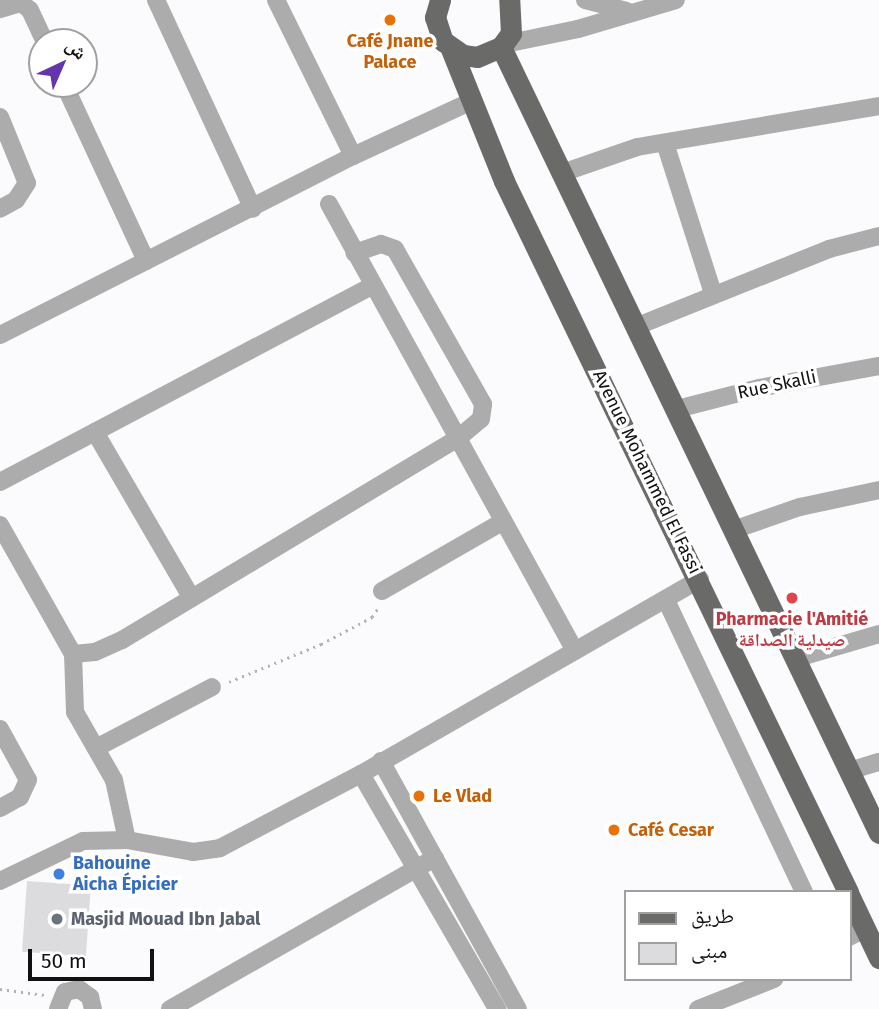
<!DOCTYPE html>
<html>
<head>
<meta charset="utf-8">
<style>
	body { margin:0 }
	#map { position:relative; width:879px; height:1009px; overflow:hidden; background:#fbfbfd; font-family:"Fira Sans","Noto Naskh Arabic",sans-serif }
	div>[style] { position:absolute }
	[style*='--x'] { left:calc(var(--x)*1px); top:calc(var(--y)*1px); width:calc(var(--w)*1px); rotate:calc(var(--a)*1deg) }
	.building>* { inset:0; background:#dcdcde; transform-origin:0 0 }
	.path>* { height:2.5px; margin-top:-1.25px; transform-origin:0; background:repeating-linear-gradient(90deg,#b1b1b2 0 2px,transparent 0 7px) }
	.minor>* { height:18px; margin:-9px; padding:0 9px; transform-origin:9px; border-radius:9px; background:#abacab }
	.major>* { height:21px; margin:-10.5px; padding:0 10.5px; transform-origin:10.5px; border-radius:10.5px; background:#6a6a69 }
	.dots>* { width:19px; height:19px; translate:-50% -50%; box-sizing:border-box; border:4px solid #fff; border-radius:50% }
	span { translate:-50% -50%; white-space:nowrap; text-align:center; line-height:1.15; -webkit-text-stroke:7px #fff; paint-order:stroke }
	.food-label { font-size:18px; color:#c56008; font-weight:700 }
	.left { translate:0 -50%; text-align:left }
	.street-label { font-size:18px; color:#111112 }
	.health-label { font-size:18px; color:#be3a42; font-weight:700 }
	.shop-label { font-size:18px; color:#366cbe; font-weight:700 }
	.worship-label { font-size:18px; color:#5b616d; font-weight:700 }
	.legend { position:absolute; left:624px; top:890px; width:228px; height:91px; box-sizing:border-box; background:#fff; border:2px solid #a0a0a0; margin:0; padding:9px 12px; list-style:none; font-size:21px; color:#111112 }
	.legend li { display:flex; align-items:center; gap:14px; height:35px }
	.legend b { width:35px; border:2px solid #a0a0a0 }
	.north { position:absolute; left:28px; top:28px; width:70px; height:70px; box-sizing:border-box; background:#fff; border:2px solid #a0a0a0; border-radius:50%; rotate:44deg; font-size:19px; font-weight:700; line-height:28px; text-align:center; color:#111112 }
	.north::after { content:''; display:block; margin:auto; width:24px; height:32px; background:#6436ad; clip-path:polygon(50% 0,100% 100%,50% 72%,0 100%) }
	.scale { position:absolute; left:28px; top:949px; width:126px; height:32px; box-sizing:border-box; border:4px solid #111112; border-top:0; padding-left:9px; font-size:21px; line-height:24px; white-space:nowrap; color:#111112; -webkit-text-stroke:5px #fff; paint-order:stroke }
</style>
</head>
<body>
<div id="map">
	<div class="building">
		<div style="left:27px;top:881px;width:64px;height:71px;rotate:4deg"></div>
	</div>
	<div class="path">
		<div style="--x:229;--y:682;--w:100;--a:-22.4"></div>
		<div style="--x:321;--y:644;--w:58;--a:-27.9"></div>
		<div style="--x:372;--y:617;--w:11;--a:-56"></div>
		<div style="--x:0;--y:989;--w:45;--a:7.6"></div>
	</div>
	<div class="minor">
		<div style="--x:156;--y:0;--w:230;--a:65.1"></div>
		<div style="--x:276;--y:0;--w:174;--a:63.7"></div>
		<div style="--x:585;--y:0;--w:43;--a:14.7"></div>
		<div style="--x:0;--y:9;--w:22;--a:-16"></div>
		<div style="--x:21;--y:3;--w:11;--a:38"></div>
		<div style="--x:30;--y:10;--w:35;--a:65"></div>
		<div style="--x:505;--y:44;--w:75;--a:-11.6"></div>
		<div style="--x:578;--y:29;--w:102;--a:-16.5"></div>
		<div style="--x:64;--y:84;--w:195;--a:65.1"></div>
		<div style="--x:0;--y:117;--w:71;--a:67.8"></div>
		<div style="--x:27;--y:183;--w:20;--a:123"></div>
		<div style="--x:16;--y:200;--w:18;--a:151"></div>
		<div style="--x:665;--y:143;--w:157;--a:72.3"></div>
		<div style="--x:562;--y:173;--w:79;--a:-19.1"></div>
		<div style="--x:637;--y:147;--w:245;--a:-9.6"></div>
		<div style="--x:329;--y:204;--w:510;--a:61.17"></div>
		<div style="--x:635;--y:327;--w:209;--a:-21.9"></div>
		<div style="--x:829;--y:249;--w:52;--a:-14.6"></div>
		<div style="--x:0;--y:335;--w:396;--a:-26.9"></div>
		<div style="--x:353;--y:156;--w:129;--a:-24.8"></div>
		<div style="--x:677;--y:409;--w:85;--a:-14.4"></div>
		<div style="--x:759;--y:388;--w:122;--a:-10.4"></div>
		<div style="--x:95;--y:432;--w:191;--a:59.8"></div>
		<div style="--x:0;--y:482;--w:420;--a:-27.8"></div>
		<div style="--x:0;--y:525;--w:148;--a:60.5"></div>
		<div style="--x:73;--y:654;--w:58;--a:88"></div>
		<div style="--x:75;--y:712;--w:78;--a:60.2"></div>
		<div style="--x:114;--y:780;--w:61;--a:77.8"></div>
		<div style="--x:736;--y:529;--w:68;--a:-19"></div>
		<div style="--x:800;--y:507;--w:81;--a:-12.1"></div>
		<div style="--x:382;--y:591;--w:138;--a:-29.9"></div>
		<div style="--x:666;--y:600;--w:323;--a:64.7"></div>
		<div style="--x:73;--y:654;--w:22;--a:-5"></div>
		<div style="--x:95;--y:652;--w:30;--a:-24"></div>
		<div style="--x:122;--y:640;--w:391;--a:-31"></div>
		<div style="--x:457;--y:439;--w:31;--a:-40"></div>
		<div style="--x:481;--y:419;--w:15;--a:-82"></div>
		<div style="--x:483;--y:404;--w:178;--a:-119.6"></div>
		<div style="--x:395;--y:249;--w:15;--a:-160"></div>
		<div style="--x:381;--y:244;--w:28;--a:161"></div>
		<div style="--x:797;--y:658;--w:85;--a:-16.3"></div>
		<div style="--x:0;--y:729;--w:58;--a:61.2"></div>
		<div style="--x:28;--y:780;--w:19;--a:115"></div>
		<div style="--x:20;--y:797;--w:23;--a:151"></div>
		<div style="--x:96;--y:748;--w:131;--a:-27.7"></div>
		<div style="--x:381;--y:761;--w:283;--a:61.1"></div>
		<div style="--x:849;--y:771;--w:31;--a:-17"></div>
		<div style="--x:361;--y:774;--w:272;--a:59.9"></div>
		<div style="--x:0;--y:881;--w:92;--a:-25.7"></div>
		<div style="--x:83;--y:841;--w:44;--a:-1.3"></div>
		<div style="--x:127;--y:840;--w:67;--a:10.3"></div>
		<div style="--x:193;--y:852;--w:27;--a:-8"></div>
		<div style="--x:220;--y:848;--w:159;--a:-27.7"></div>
		<div style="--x:361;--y:774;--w:391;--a:-29.9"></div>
		<div style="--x:849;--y:937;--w:18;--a:-27"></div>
		<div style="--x:58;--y:1009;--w:18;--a:-68"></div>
		<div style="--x:65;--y:992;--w:14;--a:-12"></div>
		<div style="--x:79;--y:989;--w:14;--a:36"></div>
		<div style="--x:90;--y:997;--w:12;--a:76"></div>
		<div style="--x:170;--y:1009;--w:305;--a:-29.7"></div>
		<div style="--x:698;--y:1009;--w:82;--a:-21.5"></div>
	</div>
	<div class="major">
		<div style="--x:440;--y:0;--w:18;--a:106"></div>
		<div style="--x:435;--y:17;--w:25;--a:72"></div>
		<div style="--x:443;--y:41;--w:24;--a:35"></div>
		<div style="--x:463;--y:55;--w:14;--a:8"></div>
		<div style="--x:477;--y:57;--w:26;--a:-23"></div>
		<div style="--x:501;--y:47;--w:17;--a:-54"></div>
		<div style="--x:511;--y:33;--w:33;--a:-93"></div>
		<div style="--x:501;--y:47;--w:872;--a:64.32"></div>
		<div style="--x:451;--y:49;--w:142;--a:68.1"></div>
		<div style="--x:504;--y:181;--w:790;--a:64.18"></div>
		<div style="--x:849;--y:895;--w:70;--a:64.5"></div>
	</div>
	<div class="dots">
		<div style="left:390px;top:20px;background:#e8710a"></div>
		<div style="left:792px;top:598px;background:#e0444e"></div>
		<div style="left:419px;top:796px;background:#e8710a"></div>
		<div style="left:614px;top:830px;background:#e8710a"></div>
		<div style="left:59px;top:874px;background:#3f7fe0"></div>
		<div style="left:57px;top:919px;background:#6b7280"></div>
	</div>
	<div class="food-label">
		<span style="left:390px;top:52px">Café Jnane<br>Palace</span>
		<span class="left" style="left:433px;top:796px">Le Vlad</span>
		<span class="left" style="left:628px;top:830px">Café Cesar</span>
	</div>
	<div class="street-label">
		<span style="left:777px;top:385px;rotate:-12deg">Rue Skalli</span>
		<span style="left:647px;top:472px;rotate:64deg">Avenue Mohammed El Fassi</span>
	</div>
	<div class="health-label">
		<span style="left:792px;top:630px">Pharmacie l'Amitié<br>صيدلية الصداقة</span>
	</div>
	<div class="shop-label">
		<span class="left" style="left:73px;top:874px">Bahouine<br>Aicha Épicier</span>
	</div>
	<div class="worship-label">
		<span class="left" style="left:71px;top:919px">Masjid Mouad Ibn Jabal</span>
	</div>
	<ul class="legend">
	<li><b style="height:9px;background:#6a6a69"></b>طريق</li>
	<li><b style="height:19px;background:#dcdcde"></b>مبنى</li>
	</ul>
	<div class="north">ش</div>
	<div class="scale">50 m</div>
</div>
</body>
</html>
